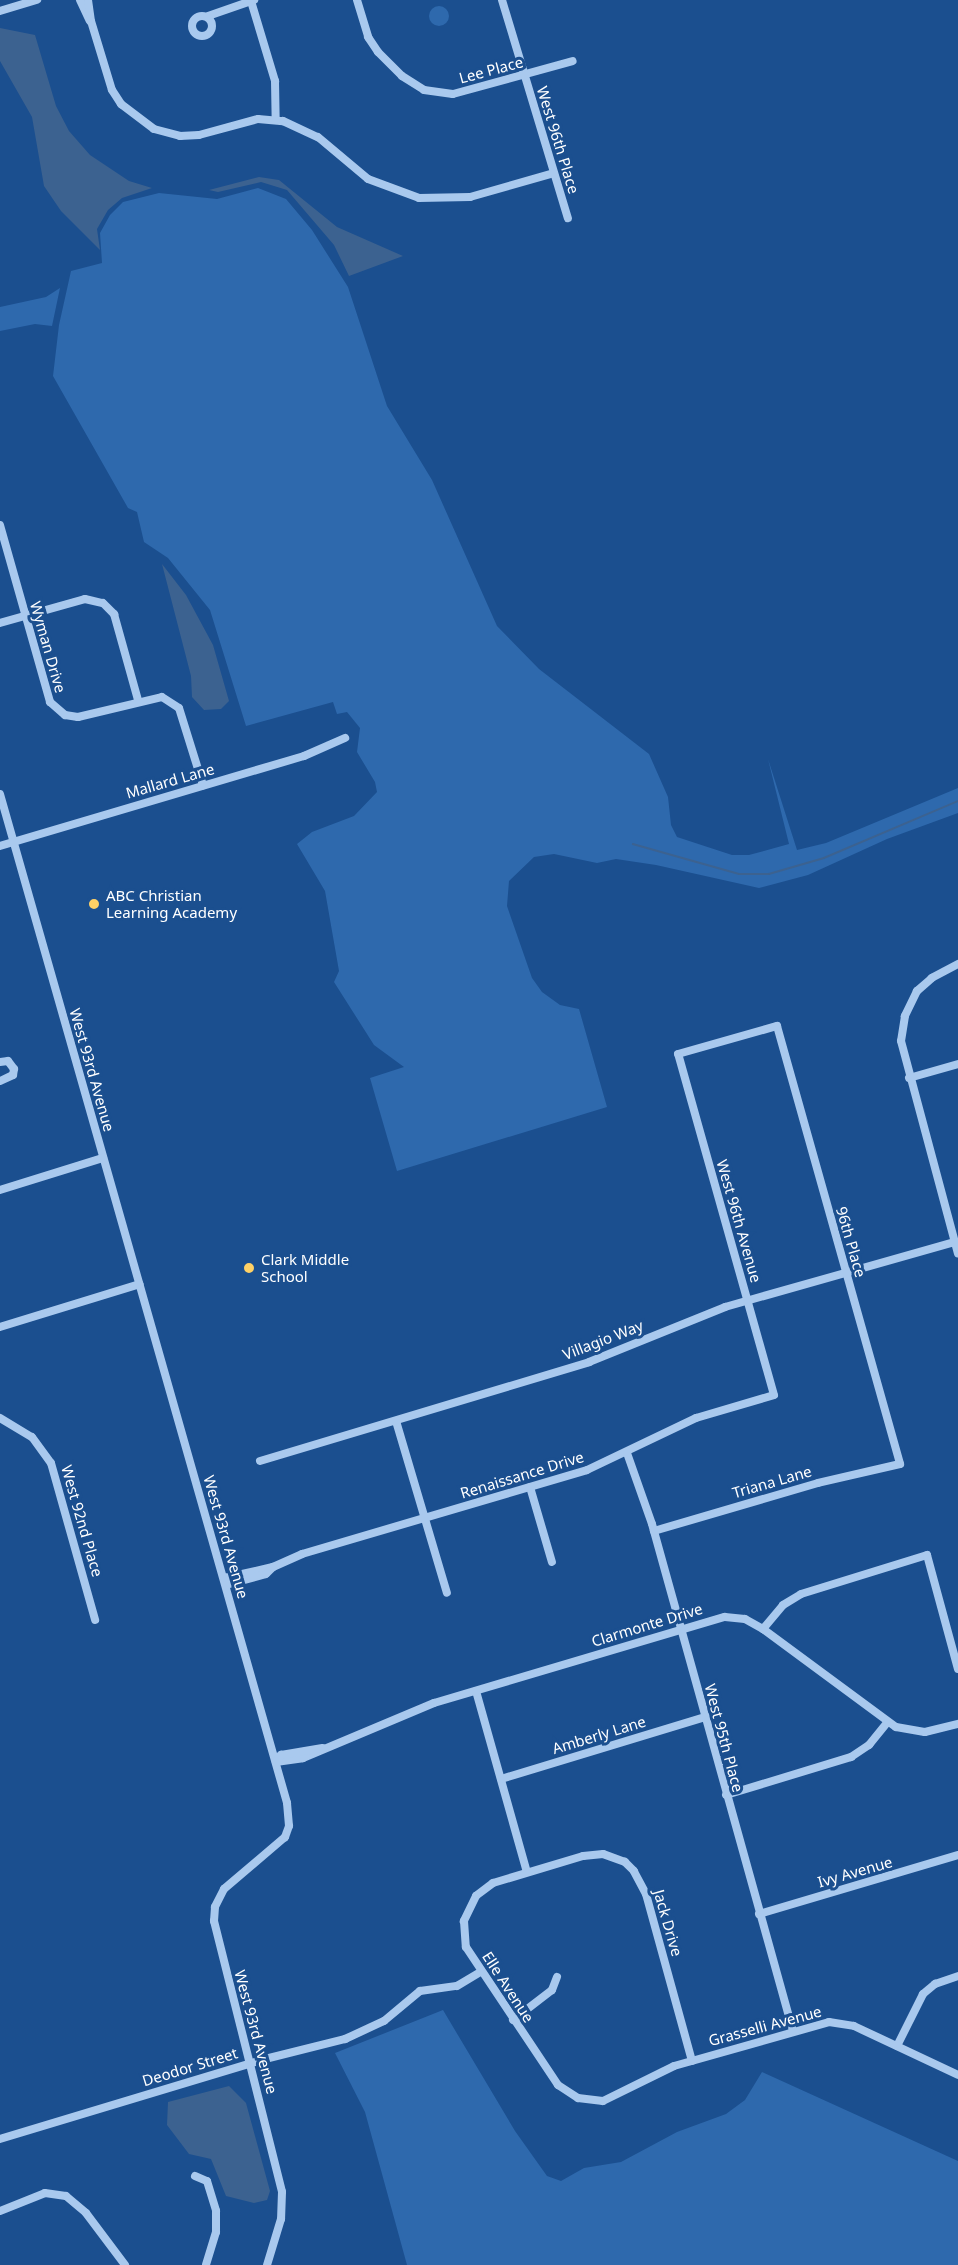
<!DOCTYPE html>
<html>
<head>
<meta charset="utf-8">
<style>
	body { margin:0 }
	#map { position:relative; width:958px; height:2265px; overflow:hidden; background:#1b4f8f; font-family:"Noto Sans",sans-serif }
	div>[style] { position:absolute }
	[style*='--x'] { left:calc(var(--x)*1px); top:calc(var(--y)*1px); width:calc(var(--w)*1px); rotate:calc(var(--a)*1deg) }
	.green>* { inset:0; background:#2e69ad }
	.round { border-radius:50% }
	.water>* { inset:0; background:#3c6290 }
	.stream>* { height:1.5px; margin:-0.75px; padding:0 0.75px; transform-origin:0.75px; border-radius:0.75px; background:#3c6290 }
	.minor>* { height:8px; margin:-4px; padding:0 4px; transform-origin:4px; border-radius:4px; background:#a9c9ee }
	.minor>.ring { margin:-4px; padding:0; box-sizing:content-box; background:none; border:8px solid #a9c9ee; border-radius:50% }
	.dots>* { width:16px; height:16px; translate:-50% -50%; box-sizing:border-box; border:3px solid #1b4f8f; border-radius:50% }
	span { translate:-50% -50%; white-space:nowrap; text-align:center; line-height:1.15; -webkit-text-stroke:6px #1b4f8f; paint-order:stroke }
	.street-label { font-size:15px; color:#fff }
	.poi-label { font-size:15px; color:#fff }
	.left { translate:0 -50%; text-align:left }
</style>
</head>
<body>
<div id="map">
	<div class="green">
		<div class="round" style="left:429px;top:6px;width:20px;height:20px"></div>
		<div style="clip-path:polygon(258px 188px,286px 199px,312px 230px,348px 287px,387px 406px,432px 480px,497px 626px,539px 669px,649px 754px,668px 797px,671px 825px,677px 837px,732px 855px,749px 855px,789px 844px,768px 759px,797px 850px,826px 843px,958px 788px,958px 813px,887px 839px,808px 875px,759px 888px,656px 865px,616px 859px,597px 863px,554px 854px,534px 857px,509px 881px,507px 906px,532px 978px,542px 992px,560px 1005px,579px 1009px,607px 1107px,397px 1171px,370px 1078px,404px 1067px,374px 1045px,334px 982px,339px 971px,325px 891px,297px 844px,312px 832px,354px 816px,377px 792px,375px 782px,357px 752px,360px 728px,347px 712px,337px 714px,333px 702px,246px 726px,210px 610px,168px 558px,144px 542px,137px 512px,128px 508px,53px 376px,59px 325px,71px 271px,102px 263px,100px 233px,110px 215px,123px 202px,159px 193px,217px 199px)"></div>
		<div style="clip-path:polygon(60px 288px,52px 326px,35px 324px,0 331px,0 307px,46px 297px)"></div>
		<div style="clip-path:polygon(443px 2010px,515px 2131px,547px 2176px,561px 2181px,584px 2168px,621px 2162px,677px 2132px,726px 2114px,745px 2100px,762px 2072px,958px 2161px,958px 2265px,407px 2265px,365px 2112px,335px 2053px)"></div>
	</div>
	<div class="water">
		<div style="clip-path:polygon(0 28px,35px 35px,56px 106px,69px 131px,90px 155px,129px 181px,152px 188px,122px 198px,108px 210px,97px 229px,100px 250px,61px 211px,44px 186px,32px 117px,0 61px)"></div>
		<div style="clip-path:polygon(259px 177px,279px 180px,337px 227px,403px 256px,349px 276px,334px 245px,287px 190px,261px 182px,218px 192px,209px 190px)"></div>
		<div style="clip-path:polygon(162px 564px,186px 595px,213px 645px,229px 701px,221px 709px,204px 710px,192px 697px,191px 676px)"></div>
		<div style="clip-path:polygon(229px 2086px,246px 2103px,270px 2191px,267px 2200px,254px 2203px,226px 2196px,211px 2159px,189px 2154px,167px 2125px,168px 2102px)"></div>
	</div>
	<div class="stream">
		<div style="--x:633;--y:844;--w:110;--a:15.8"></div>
		<div style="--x:739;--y:874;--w:30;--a:0"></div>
		<div style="--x:769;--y:874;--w:57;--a:-16.2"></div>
		<div style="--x:824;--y:858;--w:146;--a:-23"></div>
	</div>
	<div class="minor">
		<div style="--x:80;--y:0;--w:23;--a:65"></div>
		<div style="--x:88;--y:0;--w:21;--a:82"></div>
		<div style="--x:91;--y:21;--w:72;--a:73.1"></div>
		<div style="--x:112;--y:90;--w:17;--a:57"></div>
		<div style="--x:121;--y:104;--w:41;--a:37.1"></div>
		<div style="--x:154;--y:129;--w:27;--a:15"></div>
		<div style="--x:180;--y:136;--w:19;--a:-3"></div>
		<div style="--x:199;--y:135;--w:61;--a:-15.2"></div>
		<div style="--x:258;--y:119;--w:25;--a:5"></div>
		<div style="--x:283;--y:121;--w:38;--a:25"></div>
		<div style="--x:318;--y:137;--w:65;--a:40"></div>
		<div style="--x:368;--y:179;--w:54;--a:20.4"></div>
		<div style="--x:419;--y:198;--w:51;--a:-1.1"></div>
		<div style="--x:470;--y:197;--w:87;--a:-15.9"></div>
		<div style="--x:357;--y:0;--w:39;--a:73"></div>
		<div style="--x:368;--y:37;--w:18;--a:56"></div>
		<div style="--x:378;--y:52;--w:34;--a:45"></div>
		<div style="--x:402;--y:76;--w:26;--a:32"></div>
		<div style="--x:424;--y:90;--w:29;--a:8"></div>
		<div style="--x:453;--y:94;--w:124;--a:-15.4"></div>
		<div style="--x:502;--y:0;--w:228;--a:73.2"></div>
		<div style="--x:251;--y:1;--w:84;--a:73.3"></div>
		<div style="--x:275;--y:81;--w:39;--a:89"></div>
		<div style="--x:0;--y:11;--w:39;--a:-17"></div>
		<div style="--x:208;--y:16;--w:49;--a:-19.2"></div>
		<div class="ring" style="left:192px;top:16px;width:12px;height:12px"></div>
		<div style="--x:0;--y:525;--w:184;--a:74.2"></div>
		<div style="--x:50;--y:702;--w:20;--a:41"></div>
		<div style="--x:65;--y:715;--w:13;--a:9"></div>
		<div style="--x:78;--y:717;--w:86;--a:-13.4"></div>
		<div style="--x:162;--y:697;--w:20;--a:33"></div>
		<div style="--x:179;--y:708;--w:81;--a:72.7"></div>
		<div style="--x:0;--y:623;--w:88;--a:-15.8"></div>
		<div style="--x:85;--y:599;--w:18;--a:13"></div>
		<div style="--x:103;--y:603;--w:16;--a:45"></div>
		<div style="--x:114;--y:614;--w:89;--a:74.4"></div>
		<div style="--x:0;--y:794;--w:1049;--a:74.12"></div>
		<div style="--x:287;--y:1803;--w:23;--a:85"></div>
		<div style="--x:289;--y:1826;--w:12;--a:110"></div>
		<div style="--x:285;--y:1837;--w:80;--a:139.6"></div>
		<div style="--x:224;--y:1889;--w:20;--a:117"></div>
		<div style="--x:215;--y:1907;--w:14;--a:94"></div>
		<div style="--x:214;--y:1921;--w:279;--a:75.9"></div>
		<div style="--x:282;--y:2192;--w:27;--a:92"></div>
		<div style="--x:281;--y:2219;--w:48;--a:106.9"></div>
		<div style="--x:0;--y:846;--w:317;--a:-16.5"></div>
		<div style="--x:304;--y:756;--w:45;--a:-23.7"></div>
		<div style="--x:958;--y:964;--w:30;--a:152"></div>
		<div style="--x:932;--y:978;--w:20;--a:139"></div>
		<div style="--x:917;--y:991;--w:28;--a:116"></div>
		<div style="--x:905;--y:1016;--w:25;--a:99"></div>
		<div style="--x:901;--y:1041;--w:220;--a:75"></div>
		<div style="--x:0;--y:1062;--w:8;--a:-7"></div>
		<div style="--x:8;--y:1061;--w:10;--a:53"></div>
		<div style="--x:14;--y:1069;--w:6;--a:99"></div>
		<div style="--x:13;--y:1075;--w:14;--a:155"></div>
		<div style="--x:909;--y:1078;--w:51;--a:-15.9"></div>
		<div style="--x:0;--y:1190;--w:108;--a:-17.3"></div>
		<div style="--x:0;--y:1327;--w:146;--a:-17.1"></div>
		<div style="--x:0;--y:1418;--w:37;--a:31"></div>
		<div style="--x:32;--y:1437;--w:32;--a:54"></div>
		<div style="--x:51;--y:1463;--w:163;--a:74.3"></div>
		<div style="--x:396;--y:1421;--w:179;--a:73.5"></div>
		<div style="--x:627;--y:1453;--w:75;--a:70.6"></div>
		<div style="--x:652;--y:1524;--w:526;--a:74.46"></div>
		<div style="--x:260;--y:1461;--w:344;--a:-16.7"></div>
		<div style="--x:589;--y:1362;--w:147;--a:-22"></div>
		<div style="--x:725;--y:1307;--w:239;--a:-15.8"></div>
		<div style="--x:530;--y:1487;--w:78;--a:73.7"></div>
		<div style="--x:224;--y:1578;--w:50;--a:-12.7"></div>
		<div style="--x:273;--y:1567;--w:32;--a:-24"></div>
		<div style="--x:302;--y:1554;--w:297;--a:-16.4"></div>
		<div style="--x:587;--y:1470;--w:121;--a:-25.5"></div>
		<div style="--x:696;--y:1418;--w:81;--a:-16.4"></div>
		<div style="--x:774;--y:1395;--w:354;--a:-105.7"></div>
		<div style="--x:678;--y:1054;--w:103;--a:-15.8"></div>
		<div style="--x:777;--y:1026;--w:455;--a:74.3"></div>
		<div style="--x:900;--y:1464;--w:84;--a:167"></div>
		<div style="--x:818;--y:1483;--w:171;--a:163.7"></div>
		<div style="--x:226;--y:1585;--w:41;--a:-15.4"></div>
		<div style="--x:266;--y:1574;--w:10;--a:-45"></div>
		<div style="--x:763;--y:1629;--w:31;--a:-50"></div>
		<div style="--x:783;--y:1605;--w:21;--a:-31"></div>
		<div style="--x:801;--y:1594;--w:132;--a:-17.2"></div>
		<div style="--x:927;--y:1555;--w:118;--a:74.8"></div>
		<div style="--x:476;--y:1691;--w:188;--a:74.3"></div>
		<div style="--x:276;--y:1762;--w:27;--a:-8"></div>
		<div style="--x:303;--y:1758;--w:142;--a:-22.8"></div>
		<div style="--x:434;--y:1703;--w:303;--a:-16.5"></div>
		<div style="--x:725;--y:1617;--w:20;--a:6"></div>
		<div style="--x:745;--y:1619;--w:21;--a:29"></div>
		<div style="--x:763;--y:1629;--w:165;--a:36.4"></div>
		<div style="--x:896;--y:1727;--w:29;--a:10"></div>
		<div style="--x:925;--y:1732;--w:34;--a:-14"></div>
		<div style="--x:276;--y:1762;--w:9;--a:-54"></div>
		<div style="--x:281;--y:1755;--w:42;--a:-9.7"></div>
		<div style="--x:501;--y:1779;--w:213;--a:-16.9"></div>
		<div style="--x:726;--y:1795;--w:131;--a:-16.9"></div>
		<div style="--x:851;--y:1757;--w:22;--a:-34"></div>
		<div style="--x:869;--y:1745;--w:28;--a:-51"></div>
		<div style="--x:759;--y:1914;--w:208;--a:-16.5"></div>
		<div style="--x:513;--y:2020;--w:49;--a:-37.6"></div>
		<div style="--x:552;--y:1990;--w:14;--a:-69"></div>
		<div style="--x:897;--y:2046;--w:58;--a:-63.4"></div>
		<div style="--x:923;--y:1994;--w:16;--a:-40"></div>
		<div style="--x:935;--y:1984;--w:24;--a:-19"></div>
		<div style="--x:692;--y:2061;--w:173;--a:-105.4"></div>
		<div style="--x:646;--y:1894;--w:26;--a:-118"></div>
		<div style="--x:634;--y:1871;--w:13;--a:-135"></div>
		<div style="--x:625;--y:1862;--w:23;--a:-160"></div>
		<div style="--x:603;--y:1854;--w:20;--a:174"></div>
		<div style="--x:583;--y:1856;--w:94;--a:163.3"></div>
		<div style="--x:493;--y:1883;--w:21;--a:143"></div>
		<div style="--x:476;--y:1896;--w:28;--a:116"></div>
		<div style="--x:464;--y:1921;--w:26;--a:86"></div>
		<div style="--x:466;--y:1947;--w:166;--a:56.3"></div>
		<div style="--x:558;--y:2085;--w:24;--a:33"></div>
		<div style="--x:578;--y:2098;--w:25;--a:7"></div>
		<div style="--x:603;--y:2101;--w:79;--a:-26.2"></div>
		<div style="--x:674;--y:2066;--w:161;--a:-15.8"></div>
		<div style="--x:829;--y:2022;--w:25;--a:9"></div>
		<div style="--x:854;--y:2026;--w:115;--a:25.2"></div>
		<div style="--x:0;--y:2139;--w:273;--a:-16.8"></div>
		<div style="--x:261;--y:2060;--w:87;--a:-14"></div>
		<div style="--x:345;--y:2039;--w:43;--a:-24.8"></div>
		<div style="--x:384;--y:2021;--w:47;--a:-39.8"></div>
		<div style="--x:420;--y:1991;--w:37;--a:-8"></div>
		<div style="--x:457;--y:1986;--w:27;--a:-31"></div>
		<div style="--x:195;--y:2176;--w:13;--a:23"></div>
		<div style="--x:207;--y:2181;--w:31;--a:73"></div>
		<div style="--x:216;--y:2211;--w:21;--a:90"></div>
		<div style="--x:216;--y:2232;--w:34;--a:107"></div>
		<div style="--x:0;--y:2211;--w:48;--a:-21.8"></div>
		<div style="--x:45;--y:2193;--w:21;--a:8"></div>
		<div style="--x:66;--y:2196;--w:26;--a:40"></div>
		<div style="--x:86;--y:2213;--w:65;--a:53.1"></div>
	</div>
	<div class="dots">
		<div style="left:94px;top:904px;background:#ffd166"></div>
		<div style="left:249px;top:1268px;background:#ffd166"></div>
	</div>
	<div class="street-label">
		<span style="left:491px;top:70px;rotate:-15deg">Lee Place</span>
		<span style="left:558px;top:140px;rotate:73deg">West 96th Place</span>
		<span style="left:48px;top:647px;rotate:74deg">Wyman Drive</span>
		<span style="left:170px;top:781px;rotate:-16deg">Mallard Lane</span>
		<span style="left:92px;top:1070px;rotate:74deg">West 93rd Avenue</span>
		<span style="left:739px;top:1221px;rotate:74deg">West 96th Avenue</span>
		<span style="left:851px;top:1242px;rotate:74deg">96th Place</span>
		<span style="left:603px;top:1340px;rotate:-21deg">Villagio Way</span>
		<span style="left:522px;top:1475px;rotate:-17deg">Renaissance Drive</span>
		<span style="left:772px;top:1482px;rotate:-16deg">Triana Lane</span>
		<span style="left:82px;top:1521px;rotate:74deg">West 92nd Place</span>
		<span style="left:226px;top:1537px;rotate:74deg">West 93rd Avenue</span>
		<span style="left:647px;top:1625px;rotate:-17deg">Clarmonte Drive</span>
		<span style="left:599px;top:1735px;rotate:-17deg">Amberly Lane</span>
		<span style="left:724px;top:1738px;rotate:75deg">West 95th Place</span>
		<span style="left:855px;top:1872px;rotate:-16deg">Ivy Avenue</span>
		<span style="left:668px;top:1923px;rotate:74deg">Jack Drive</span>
		<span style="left:508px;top:1987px;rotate:57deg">Elle Avenue</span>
		<span style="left:765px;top:2026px;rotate:-15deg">Grasselli Avenue</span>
		<span style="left:256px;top:2032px;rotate:75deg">West 93rd Avenue</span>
		<span style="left:190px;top:2067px;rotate:-17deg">Deodor Street</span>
	</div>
	<div class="poi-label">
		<span class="left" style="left:106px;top:904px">ABC Christian<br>Learning Academy</span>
		<span class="left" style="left:261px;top:1268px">Clark Middle<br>School</span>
	</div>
</div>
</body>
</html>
